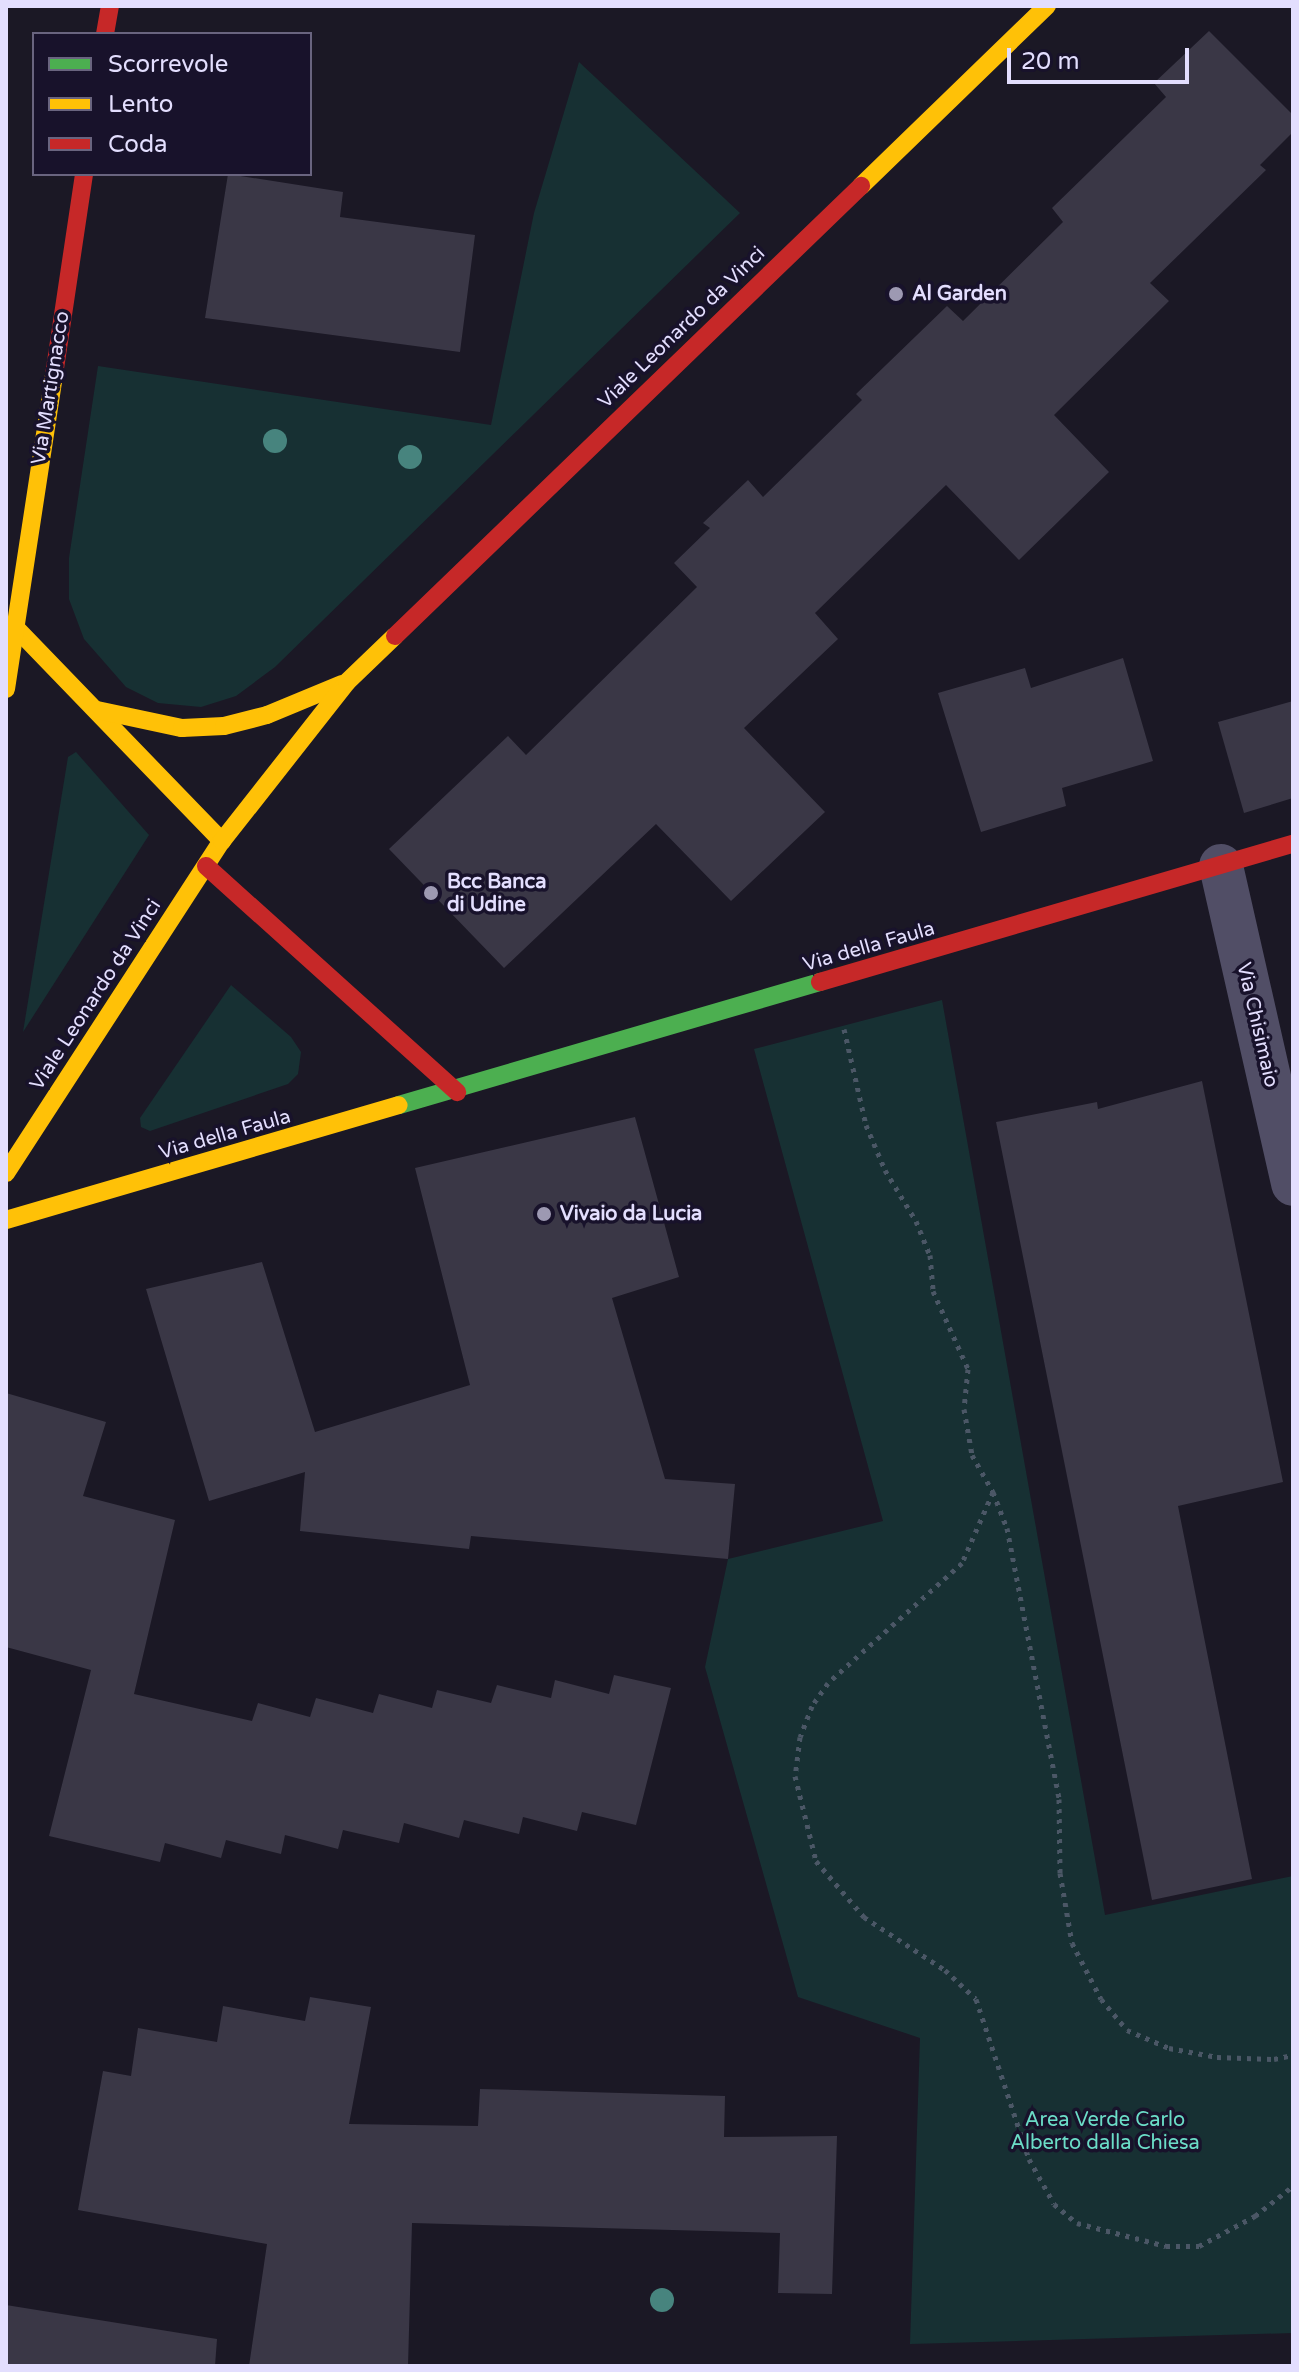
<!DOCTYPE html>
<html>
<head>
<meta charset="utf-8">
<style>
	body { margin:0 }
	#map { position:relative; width:1299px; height:2372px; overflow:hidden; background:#1b1825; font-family:"Varela Round",sans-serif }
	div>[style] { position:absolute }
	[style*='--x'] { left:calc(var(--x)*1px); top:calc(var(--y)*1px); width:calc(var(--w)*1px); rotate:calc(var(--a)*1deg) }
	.green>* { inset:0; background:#173033 }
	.building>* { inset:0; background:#3a3746 }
	.path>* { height:5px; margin-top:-2.5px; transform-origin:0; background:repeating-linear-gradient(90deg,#4b5766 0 4px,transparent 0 10px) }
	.street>* { height:44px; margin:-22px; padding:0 22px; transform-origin:22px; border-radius:22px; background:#514e66 }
	.fast>* { height:18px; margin:-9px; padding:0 9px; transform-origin:9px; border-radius:9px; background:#4caf50 }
	.slow>* { height:18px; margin:-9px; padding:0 9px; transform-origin:9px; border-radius:9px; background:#ffc107 }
	.jam>* { height:18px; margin:-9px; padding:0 9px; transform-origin:9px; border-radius:9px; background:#c62828 }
	.trees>* { width:24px; height:24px; margin:-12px; border-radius:50%; background:#47847e }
	.dots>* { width:22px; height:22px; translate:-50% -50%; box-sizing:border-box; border:4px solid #18122b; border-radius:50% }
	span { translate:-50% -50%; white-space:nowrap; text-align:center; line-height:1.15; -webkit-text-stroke:7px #18122b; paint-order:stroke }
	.poi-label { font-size:20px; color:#e3defe; font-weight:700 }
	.left { translate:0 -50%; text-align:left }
	.street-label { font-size:20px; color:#e3defe }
	.park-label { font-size:20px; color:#6bddc7 }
	.frame { position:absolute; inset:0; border:8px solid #e3defe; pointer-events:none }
	.legend { position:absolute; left:32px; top:32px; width:280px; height:144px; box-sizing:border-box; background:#18122b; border:2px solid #69647f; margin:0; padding:10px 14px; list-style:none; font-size:24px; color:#e3defe }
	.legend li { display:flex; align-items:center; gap:16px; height:40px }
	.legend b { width:40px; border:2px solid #69647f }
	.scale { position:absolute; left:1007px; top:48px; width:182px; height:36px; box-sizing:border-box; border:4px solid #e3defe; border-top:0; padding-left:10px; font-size:24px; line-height:28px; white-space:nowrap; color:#e3defe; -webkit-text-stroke:6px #18122b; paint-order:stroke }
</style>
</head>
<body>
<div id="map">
	<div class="green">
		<div style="clip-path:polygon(579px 62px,740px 213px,275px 667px,236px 696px,201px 707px,158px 703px,126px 687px,84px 639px,69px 599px,69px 558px,98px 366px,491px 425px,534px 213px)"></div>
		<div style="clip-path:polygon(76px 752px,149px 835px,23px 1032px,68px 757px)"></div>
		<div style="clip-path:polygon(231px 985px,291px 1037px,301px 1052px,298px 1074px,288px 1084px,150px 1131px,141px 1127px,140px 1118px)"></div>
		<div style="clip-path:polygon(942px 1000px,1105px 1915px,1293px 1876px,1293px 2333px,910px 2344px,920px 2038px,798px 1997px,705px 1667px,728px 1559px,883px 1521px,754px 1049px)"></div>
	</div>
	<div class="building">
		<div style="clip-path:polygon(1209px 31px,1293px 115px,1293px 132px,1260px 165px,1266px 170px,1150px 283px,1169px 301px,1054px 415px,1109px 472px,1019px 560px,946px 485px,815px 613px,838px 639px,744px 728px,825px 812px,731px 901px,656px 824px,504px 968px,389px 849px,508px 736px,526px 755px,697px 587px,674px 563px,710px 528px,703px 523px,748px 480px,763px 497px,862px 400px,856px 394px,947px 306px,963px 321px,1063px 222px,1052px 208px,1166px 97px,1154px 83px)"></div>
		<div style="clip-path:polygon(228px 174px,343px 192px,340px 217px,475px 235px,460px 352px,205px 318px)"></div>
		<div style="clip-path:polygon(1123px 658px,1153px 761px,1062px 788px,1066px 806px,981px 832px,938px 693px,1025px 668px,1031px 688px)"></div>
		<div style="clip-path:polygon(1293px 701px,1293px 798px,1244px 813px,1218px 722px)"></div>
		<div style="clip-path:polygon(1202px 1081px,1283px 1482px,1178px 1506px,1252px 1879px,1152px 1900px,996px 1122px,1097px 1102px,1098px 1109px)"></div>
		<div style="clip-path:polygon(635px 1117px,679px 1277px,612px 1298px,665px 1479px,735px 1484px,728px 1559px,471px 1536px,469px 1549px,300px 1531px,305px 1472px,209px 1501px,146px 1289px,262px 1262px,315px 1432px,470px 1385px,415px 1168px)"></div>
		<div style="clip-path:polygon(6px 1393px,106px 1422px,83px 1496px,175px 1520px,134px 1694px,252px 1721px,258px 1703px,310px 1717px,316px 1698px,373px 1713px,379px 1694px,432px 1708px,437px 1690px,491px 1703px,497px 1685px,551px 1698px,555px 1680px,609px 1694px,614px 1675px,671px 1688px,636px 1825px,582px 1812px,577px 1831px,523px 1817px,519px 1834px,464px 1820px,459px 1838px,404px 1823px,399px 1843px,343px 1830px,338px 1849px,285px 1835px,281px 1854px,226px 1840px,221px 1858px,165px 1843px,160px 1862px,49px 1836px,91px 1670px,6px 1647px)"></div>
		<div style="clip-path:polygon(310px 1997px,371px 2007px,349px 2124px,478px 2126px,480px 2089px,725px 2096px,724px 2137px,837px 2136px,832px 2294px,778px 2293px,780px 2233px,412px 2223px,408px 2366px,249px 2366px,267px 2244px,78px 2210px,103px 2071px,131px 2076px,138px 2028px,217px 2042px,223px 2006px,305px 2021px)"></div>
		<div style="clip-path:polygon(6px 2305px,217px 2339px,215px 2366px,6px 2366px)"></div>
	</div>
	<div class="path">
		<div style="--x:844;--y:1029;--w:98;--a:77.1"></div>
		<div style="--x:866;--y:1125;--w:49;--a:67.1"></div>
		<div style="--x:885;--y:1170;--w:60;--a:58.7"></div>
		<div style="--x:916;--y:1221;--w:37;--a:68"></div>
		<div style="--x:930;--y:1255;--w:36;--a:85"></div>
		<div style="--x:933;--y:1291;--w:85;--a:65.8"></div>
		<div style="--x:968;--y:1369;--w:40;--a:95.7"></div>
		<div style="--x:964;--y:1409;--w:47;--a:80.1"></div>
		<div style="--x:972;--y:1455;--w:43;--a:60.4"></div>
		<div style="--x:993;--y:1492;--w:77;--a:113.6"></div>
		<div style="--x:962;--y:1563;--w:180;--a:138.2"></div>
		<div style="--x:828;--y:1683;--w:28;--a:125"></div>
		<div style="--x:812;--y:1706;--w:33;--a:111"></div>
		<div style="--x:800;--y:1737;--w:39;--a:97"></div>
		<div style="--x:795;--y:1776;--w:88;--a:76.1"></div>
		<div style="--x:816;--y:1861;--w:74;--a:49.4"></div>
		<div style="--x:864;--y:1917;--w:97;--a:33.2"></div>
		<div style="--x:945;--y:1970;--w:42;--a:43.1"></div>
		<div style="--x:976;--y:1999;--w:169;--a:71.7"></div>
		<div style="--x:1029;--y:2159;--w:51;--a:60.9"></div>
		<div style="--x:1054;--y:2204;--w:30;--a:40"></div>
		<div style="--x:1077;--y:2223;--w:92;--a:14.5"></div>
		<div style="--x:1166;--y:2246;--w:33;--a:0"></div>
		<div style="--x:1199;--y:2246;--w:64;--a:-28.2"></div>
		<div style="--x:1255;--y:2216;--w:48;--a:-38.3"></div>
		<div style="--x:993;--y:1492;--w:39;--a:69"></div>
		<div style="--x:1007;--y:1528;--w:276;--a:79.1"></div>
		<div style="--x:1059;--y:1799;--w:74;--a:89.2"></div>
		<div style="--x:1060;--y:1873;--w:71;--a:80.3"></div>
		<div style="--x:1072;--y:1943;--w:63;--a:62.6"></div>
		<div style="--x:1101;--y:1999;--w:40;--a:50"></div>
		<div style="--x:1127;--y:2030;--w:46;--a:23.2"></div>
		<div style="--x:1169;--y:2048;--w:49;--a:10.6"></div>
		<div style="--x:1217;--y:2057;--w:57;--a:2"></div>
		<div style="--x:1274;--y:2059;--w:19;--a:-12"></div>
	</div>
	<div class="street">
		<div style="--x:1221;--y:866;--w:326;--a:77.2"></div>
	</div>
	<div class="fast">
		<div style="--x:399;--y:1105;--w:439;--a:-16.3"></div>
	</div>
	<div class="slow">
		<div style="--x:861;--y:186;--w:259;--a:-44.1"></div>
		<div style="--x:15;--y:627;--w:298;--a:46"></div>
		<div style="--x:6;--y:689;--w:318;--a:-81.3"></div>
		<div style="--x:97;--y:710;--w:87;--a:12"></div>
		<div style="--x:182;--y:728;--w:42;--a:-2.7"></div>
		<div style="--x:224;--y:726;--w:44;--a:-14.3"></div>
		<div style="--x:267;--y:715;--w:81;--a:-22.5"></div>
		<div style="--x:6;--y:1173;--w:396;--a:-57"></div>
		<div style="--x:222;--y:841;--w:202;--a:-51.8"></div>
		<div style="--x:347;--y:682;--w:66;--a:-43.8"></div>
		<div style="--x:6;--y:1220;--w:409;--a:-16.3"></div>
	</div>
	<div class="jam">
		<div style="--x:105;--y:34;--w:28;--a:-80"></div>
		<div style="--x:54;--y:375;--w:203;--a:-81.5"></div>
		<div style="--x:395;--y:636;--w:648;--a:-44"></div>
		<div style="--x:206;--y:866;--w:338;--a:42"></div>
		<div style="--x:820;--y:982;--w:493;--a:-16.3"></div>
	</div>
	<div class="trees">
		<div style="left:275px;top:441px"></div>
		<div style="left:410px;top:457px"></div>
		<div style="left:662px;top:2300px"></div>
	</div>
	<div class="dots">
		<div style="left:896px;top:294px;background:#9d99b2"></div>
		<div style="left:431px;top:893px;background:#9d99b2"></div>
		<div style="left:544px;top:1214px;background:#9d99b2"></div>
	</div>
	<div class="poi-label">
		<span class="left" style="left:912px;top:294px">Al Garden</span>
		<span class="left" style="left:447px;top:894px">Bcc Banca<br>di Udine</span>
		<span class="left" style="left:560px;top:1214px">Vivaio da Lucia</span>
	</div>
	<div class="street-label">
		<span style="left:682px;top:328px;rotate:-44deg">Viale Leonardo da Vinci</span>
		<span style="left:51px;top:388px;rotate:-81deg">Via Martignacco</span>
		<span style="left:869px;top:947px;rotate:-16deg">Via della Faula</span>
		<span style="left:96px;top:995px;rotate:-57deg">Viale Leonardo da Vinci</span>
		<span style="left:1257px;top:1025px;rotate:77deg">Via Chisimaio</span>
		<span style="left:225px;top:1135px;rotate:-16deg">Via della Faula</span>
	</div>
	<div class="park-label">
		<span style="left:1105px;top:2132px">Area Verde Carlo<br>Alberto dalla Chiesa</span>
	</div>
	<div class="frame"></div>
	<ul class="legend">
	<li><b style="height:10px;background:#4caf50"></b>Scorrevole</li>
	<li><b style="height:10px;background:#ffc107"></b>Lento</li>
	<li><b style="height:10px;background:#c62828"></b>Coda</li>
	</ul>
	<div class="scale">20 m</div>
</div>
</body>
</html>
